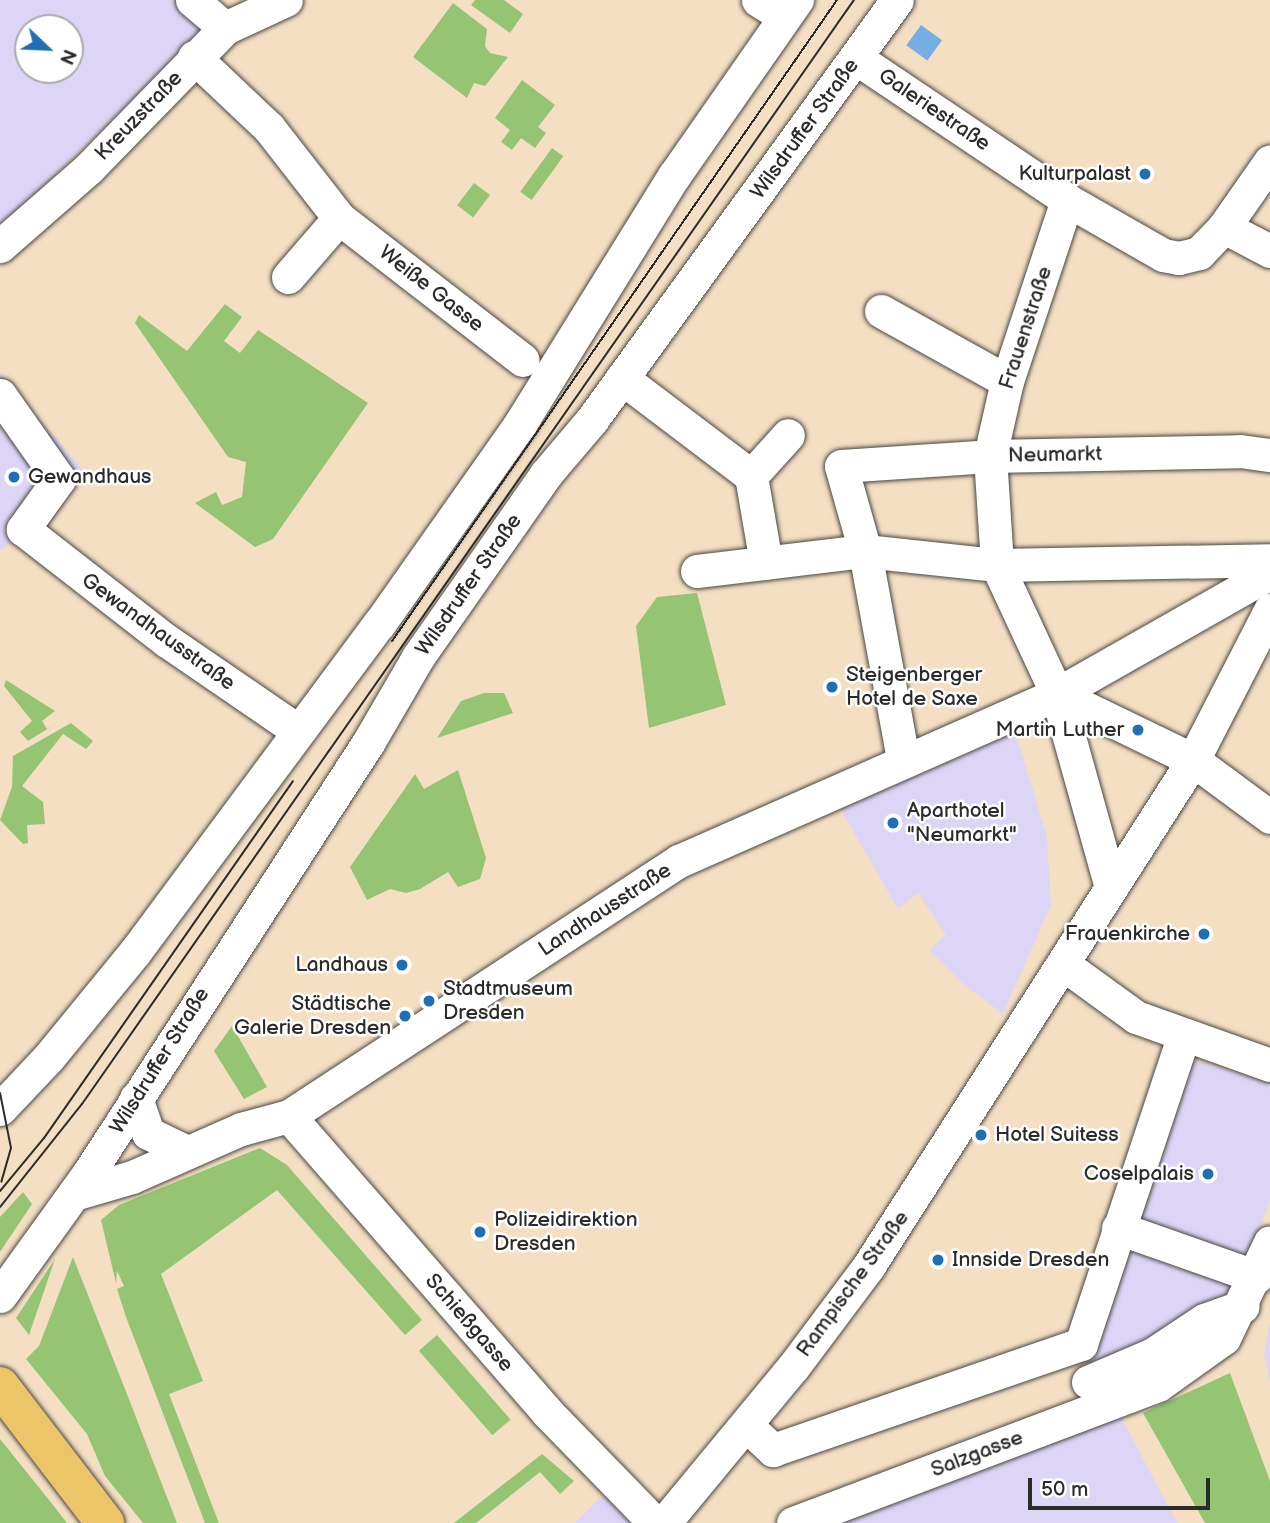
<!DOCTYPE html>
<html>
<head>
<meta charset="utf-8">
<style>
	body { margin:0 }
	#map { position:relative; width:1270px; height:1523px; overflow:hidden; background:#f4dfc3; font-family:"Balsamiq Sans",sans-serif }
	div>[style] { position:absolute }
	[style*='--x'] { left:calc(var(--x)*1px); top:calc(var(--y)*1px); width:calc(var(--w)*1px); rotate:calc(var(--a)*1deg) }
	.built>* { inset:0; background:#ddd5f6 }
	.green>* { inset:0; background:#95c473; transform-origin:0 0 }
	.water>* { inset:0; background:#75aee5; transform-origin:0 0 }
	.roads { filter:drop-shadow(0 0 2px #494642) drop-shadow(0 0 2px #494642) }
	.minor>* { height:33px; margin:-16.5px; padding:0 16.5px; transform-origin:16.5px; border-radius:16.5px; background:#fff }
	.major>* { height:38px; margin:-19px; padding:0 19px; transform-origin:19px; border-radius:19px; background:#edc569 }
	.tram>* { height:2px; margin:-1px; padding:0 1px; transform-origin:1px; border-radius:1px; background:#2b2b2b }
	.dots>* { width:19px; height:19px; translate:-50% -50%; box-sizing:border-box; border:4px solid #fff; border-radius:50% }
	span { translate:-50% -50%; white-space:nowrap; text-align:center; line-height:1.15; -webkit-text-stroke:5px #fff; paint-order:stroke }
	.street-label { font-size:21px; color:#2b2b2b }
	.poi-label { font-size:21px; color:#2b2b2b }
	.right { translate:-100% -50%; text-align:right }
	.left { translate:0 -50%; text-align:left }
	.north { position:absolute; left:14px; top:14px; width:70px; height:70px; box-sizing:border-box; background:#fff; border:2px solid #aaa; border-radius:50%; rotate:113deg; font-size:19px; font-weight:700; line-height:28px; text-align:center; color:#2b2b2b }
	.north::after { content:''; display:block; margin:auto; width:24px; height:32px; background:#1f6fb2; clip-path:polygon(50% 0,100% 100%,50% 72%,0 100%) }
	.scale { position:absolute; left:1028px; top:1478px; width:182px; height:32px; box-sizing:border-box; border:4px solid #2b2b2b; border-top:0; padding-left:9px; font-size:21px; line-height:24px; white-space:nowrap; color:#2b2b2b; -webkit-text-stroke:5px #fff; paint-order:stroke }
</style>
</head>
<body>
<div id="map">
	<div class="built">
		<div style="clip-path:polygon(evenodd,0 0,173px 0,205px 28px,0 229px,0 0,28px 28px,70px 28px,70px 70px,28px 70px,28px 28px)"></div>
		<div style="clip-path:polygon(0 372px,88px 476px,0 551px)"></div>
		<div style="clip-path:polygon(1014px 727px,1047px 837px,1051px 905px,1003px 1014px,963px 984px,929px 950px,946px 935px,918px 893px,898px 909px,841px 810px)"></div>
		<div style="clip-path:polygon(1170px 1054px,1270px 1082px,1270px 1199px,1240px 1286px,1106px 1399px,1078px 1336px)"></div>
		<div style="clip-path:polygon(1270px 1322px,1270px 1384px,1264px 1353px)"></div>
		<div style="clip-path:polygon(1120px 1415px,1177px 1523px,822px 1523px)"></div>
		<div style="clip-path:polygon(617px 1490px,646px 1523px,575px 1523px,600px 1498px)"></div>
	</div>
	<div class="green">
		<div style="clip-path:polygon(475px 0,504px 0,523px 14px,510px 33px,471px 5px)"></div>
		<div style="clip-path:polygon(453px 3px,487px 29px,485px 46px,490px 53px,508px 57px,485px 86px,474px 83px,467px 98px,413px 57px)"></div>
		<div style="clip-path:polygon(522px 80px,555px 105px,538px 127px,546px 133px,535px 148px,521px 138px,512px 150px,501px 142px,510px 130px,495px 118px)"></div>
		<div style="left:552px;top:148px;width:14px;height:54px;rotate:36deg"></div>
		<div style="left:474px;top:183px;width:20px;height:28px;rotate:37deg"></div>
		<div style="clip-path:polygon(225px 304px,242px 317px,224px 341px,240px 353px,258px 330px,368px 403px,273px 539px,255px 547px,195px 503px,216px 492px,222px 505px,242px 497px,246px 462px,228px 457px,135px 323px,139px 315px,187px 351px)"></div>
		<div style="clip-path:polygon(697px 593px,726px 705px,649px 728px,636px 626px,657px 597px)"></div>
		<div style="clip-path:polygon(6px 680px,55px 711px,42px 721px,47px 729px,65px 718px,28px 741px,20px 732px,32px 721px,4px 686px)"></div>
		<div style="clip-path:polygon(484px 693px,504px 693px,513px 713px,437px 738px,461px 701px)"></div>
		<div style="clip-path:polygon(71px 723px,93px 741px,86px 749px,63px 734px,22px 786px,43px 802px,45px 824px,27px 825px,28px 843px,23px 844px,0 820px,12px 787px,13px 756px)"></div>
		<div style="clip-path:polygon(458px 770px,486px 858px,480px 879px,458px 887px,448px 872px,420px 889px,406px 893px,390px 889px,367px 900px,350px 867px,415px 774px,424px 789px)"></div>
		<div style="clip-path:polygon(232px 1026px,267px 1087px,244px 1099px,214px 1051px)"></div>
		<div style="clip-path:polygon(260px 1148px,287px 1165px,422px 1320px,405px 1335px,277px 1190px,161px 1274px,203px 1381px,169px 1394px,219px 1523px,205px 1523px,126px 1317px,117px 1289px,124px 1286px,117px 1271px,116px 1283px,101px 1220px,119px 1205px)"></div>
		<div style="clip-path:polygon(23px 1192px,32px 1204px,0 1252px,0 1217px)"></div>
		<div style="clip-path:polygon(73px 1257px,123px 1384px,177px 1523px,143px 1523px,105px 1476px,87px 1434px,26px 1359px,39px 1346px)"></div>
		<div style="clip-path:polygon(55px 1259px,29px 1335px,16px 1318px)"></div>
		<div style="left:437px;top:1335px;width:112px;height:24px;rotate:49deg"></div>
		<div style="clip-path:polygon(1230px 1373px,1270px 1481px,1270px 1523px,1205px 1523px,1143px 1413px)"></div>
		<div style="clip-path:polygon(0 1439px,49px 1500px,67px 1523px,0 1523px)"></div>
		<div style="clip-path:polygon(542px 1454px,574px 1481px,560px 1494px,540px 1472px,476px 1523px,454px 1523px)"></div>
	</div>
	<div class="water">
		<div style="left:921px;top:25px;width:26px;height:25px;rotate:36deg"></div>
	</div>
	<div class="roads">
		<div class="minor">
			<div style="--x:192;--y:0;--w:43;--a:40.3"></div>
			<div style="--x:758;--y:0;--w:13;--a:32"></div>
			<div style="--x:194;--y:57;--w:103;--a:43.4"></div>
			<div style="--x:269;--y:128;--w:114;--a:52.1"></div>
			<div style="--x:339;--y:218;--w:232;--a:37.7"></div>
			<div style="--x:856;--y:58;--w:254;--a:33.9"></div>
			<div style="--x:1067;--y:200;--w:111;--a:29.8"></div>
			<div style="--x:1163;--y:255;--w:16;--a:11"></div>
			<div style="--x:1179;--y:258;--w:21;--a:-14"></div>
			<div style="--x:1199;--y:253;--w:36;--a:-46"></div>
			<div style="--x:1224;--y:227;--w:80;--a:-55.1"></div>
			<div style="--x:1067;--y:200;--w:191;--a:108.3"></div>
			<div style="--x:1007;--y:381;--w:77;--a:102.8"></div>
			<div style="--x:990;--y:456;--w:109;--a:86.3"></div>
			<div style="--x:997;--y:565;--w:142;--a:65.1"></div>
			<div style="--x:1057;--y:694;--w:201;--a:74.4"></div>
			<div style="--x:1224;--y:227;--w:52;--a:27.6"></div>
			<div style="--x:0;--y:246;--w:118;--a:-41.2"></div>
			<div style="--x:89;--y:168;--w:195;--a:-45.8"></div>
			<div style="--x:225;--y:28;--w:67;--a:-24.7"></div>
			<div style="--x:288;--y:277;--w:78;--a:-49.2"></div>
			<div style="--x:881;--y:311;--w:144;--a:29.1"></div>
			<div style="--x:622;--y:378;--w:162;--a:37.2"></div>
			<div style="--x:751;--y:476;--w:88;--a:80.2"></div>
			<div style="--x:0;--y:395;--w:103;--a:54.9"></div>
			<div style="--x:59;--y:479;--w:62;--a:125.8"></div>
			<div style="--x:23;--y:529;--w:182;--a:37.9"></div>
			<div style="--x:167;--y:641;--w:158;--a:34.4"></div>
			<div style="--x:751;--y:476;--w:55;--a:-47.9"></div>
			<div style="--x:697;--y:571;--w:169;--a:-6.8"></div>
			<div style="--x:865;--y:551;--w:133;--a:6.1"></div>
			<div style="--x:997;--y:565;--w:273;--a:-1"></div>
			<div style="--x:1057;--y:694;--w:151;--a:25.9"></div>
			<div style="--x:1193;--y:760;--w:96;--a:36.5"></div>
			<div style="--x:903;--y:759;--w:211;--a:-100.4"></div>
			<div style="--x:865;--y:551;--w:88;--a:-105.8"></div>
			<div style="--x:841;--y:466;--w:149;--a:-3.8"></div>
			<div style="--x:990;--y:456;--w:250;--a:-1.1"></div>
			<div style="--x:1240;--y:451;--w:30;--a:8"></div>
			<div style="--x:1063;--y:964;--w:90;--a:36"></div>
			<div style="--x:1136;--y:1017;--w:142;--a:19.7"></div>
			<div style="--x:136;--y:1098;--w:37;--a:71"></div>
			<div style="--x:148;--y:1133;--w:43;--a:26"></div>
			<div style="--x:0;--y:1109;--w:71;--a:-46.7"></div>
			<div style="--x:49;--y:1057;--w:136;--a:-50.7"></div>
			<div style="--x:135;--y:952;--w:409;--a:-53.4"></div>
			<div style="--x:379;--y:624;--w:245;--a:-54.8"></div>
			<div style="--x:520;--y:424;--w:292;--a:-58.2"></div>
			<div style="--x:674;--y:176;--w:215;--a:-55.1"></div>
			<div style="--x:289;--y:1116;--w:393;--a:48.9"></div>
			<div style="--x:547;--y:1412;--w:155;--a:45.8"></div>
			<div style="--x:74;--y:1194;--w:60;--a:-16.3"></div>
			<div style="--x:132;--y:1177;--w:119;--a:-23.8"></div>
			<div style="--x:241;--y:1129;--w:50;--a:-15.2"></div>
			<div style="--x:289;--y:1116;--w:466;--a:-33.2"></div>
			<div style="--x:679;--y:861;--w:413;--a:-23.8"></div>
			<div style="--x:1057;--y:694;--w:245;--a:-29.6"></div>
			<div style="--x:1118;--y:1228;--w:147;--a:19.4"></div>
			<div style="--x:0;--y:1296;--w:150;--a:-54.2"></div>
			<div style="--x:88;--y:1174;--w:514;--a:-56.99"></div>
			<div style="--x:368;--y:743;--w:99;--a:-59.8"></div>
			<div style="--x:418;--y:657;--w:223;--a:-55"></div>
			<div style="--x:546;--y:474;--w:70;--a:-49.7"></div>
			<div style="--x:591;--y:421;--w:520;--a:-53.99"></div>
			<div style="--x:1088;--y:1382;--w:71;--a:-23.3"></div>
			<div style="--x:1153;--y:1354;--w:61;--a:-33.7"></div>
			<div style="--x:1204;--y:1320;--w:41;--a:-19.7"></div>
			<div style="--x:746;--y:1425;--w:37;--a:43"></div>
			<div style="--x:773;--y:1450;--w:326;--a:-19"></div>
			<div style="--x:1081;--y:1344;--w:326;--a:-71.6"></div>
			<div style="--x:664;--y:1523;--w:204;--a:-50.4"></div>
			<div style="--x:794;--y:1366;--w:124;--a:-53.2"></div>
			<div style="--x:868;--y:1267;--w:602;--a:-57.34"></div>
			<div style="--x:1193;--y:760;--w:169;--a:-62.8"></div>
			<div style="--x:793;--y:1523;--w:390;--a:-20.7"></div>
			<div style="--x:1158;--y:1385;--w:81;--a:-35.5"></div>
			<div style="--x:1224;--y:1338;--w:106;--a:-64.4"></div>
		</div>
		<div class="major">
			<div style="--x:0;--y:1386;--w:173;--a:52.5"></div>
		</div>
	</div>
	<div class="tram">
		<div style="--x:392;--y:641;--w:780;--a:-55.23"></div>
		<div style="--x:0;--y:1093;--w:56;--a:78.7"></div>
		<div style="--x:11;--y:1148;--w:35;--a:106"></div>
		<div style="--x:0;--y:1191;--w:69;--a:-50.3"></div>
		<div style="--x:44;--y:1138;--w:435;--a:-55.1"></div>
		<div style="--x:0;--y:1207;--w:132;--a:-51.5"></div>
		<div style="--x:82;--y:1104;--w:1347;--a:-55.04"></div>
	</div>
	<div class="dots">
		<div style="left:1145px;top:174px;background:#1f6fb2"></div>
		<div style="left:14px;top:477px;background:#1f6fb2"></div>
		<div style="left:832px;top:687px;background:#1f6fb2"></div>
		<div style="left:1138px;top:730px;background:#1f6fb2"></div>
		<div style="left:893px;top:823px;background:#1f6fb2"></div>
		<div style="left:1204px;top:934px;background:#1f6fb2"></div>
		<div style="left:402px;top:965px;background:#1f6fb2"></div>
		<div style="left:429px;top:1001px;background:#1f6fb2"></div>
		<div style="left:405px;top:1016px;background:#1f6fb2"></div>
		<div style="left:981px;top:1135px;background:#1f6fb2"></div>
		<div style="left:1208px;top:1174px;background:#1f6fb2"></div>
		<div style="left:480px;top:1232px;background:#1f6fb2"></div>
		<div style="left:938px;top:1260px;background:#1f6fb2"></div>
	</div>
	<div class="street-label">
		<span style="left:934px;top:110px;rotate:34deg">Galeriestraße</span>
		<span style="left:139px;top:116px;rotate:-46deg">Kreuzstraße</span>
		<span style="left:805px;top:129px;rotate:-54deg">Wilsdruffer Straße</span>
		<span style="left:431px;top:289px;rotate:38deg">Weiße Gasse</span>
		<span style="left:1026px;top:328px;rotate:-72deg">Frauenstraße</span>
		<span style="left:1055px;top:455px;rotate:-1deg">Neumarkt</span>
		<span style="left:469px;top:585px;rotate:-55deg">Wilsdruffer Straße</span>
		<span style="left:158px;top:632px;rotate:36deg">Gewandhausstraße</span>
		<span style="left:605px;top:910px;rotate:-33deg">Landhausstraße</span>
		<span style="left:160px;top:1061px;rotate:-58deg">Wilsdruffer Straße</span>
		<span style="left:853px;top:1284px;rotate:-54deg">Rampische Straße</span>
		<span style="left:469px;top:1323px;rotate:49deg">Schießgasse</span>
		<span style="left:977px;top:1454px;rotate:-21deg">Salzgasse</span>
	</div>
	<div class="poi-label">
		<span class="right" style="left:1131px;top:174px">Kulturpalast</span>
		<span class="left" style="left:28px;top:477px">Gewandhaus</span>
		<span class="left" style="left:846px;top:687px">Steigenberger<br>Hotel de Saxe</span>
		<span class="right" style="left:1124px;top:730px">Martin Luther</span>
		<span class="left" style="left:907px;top:823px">Aparthotel<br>"Neumarkt"</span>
		<span class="right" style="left:1190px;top:934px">Frauenkirche</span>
		<span class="right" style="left:388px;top:965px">Landhaus</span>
		<span class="left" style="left:443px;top:1001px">Stadtmuseum<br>Dresden</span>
		<span class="right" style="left:391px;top:1016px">Städtische<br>Galerie Dresden</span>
		<span class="left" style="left:995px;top:1135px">Hotel Suitess</span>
		<span class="right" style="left:1194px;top:1174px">Coselpalais</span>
		<span class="left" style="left:494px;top:1232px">Polizeidirektion<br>Dresden</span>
		<span class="left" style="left:952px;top:1260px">Innside Dresden</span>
	</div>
	<div class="north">N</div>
	<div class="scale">50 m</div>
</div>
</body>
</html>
